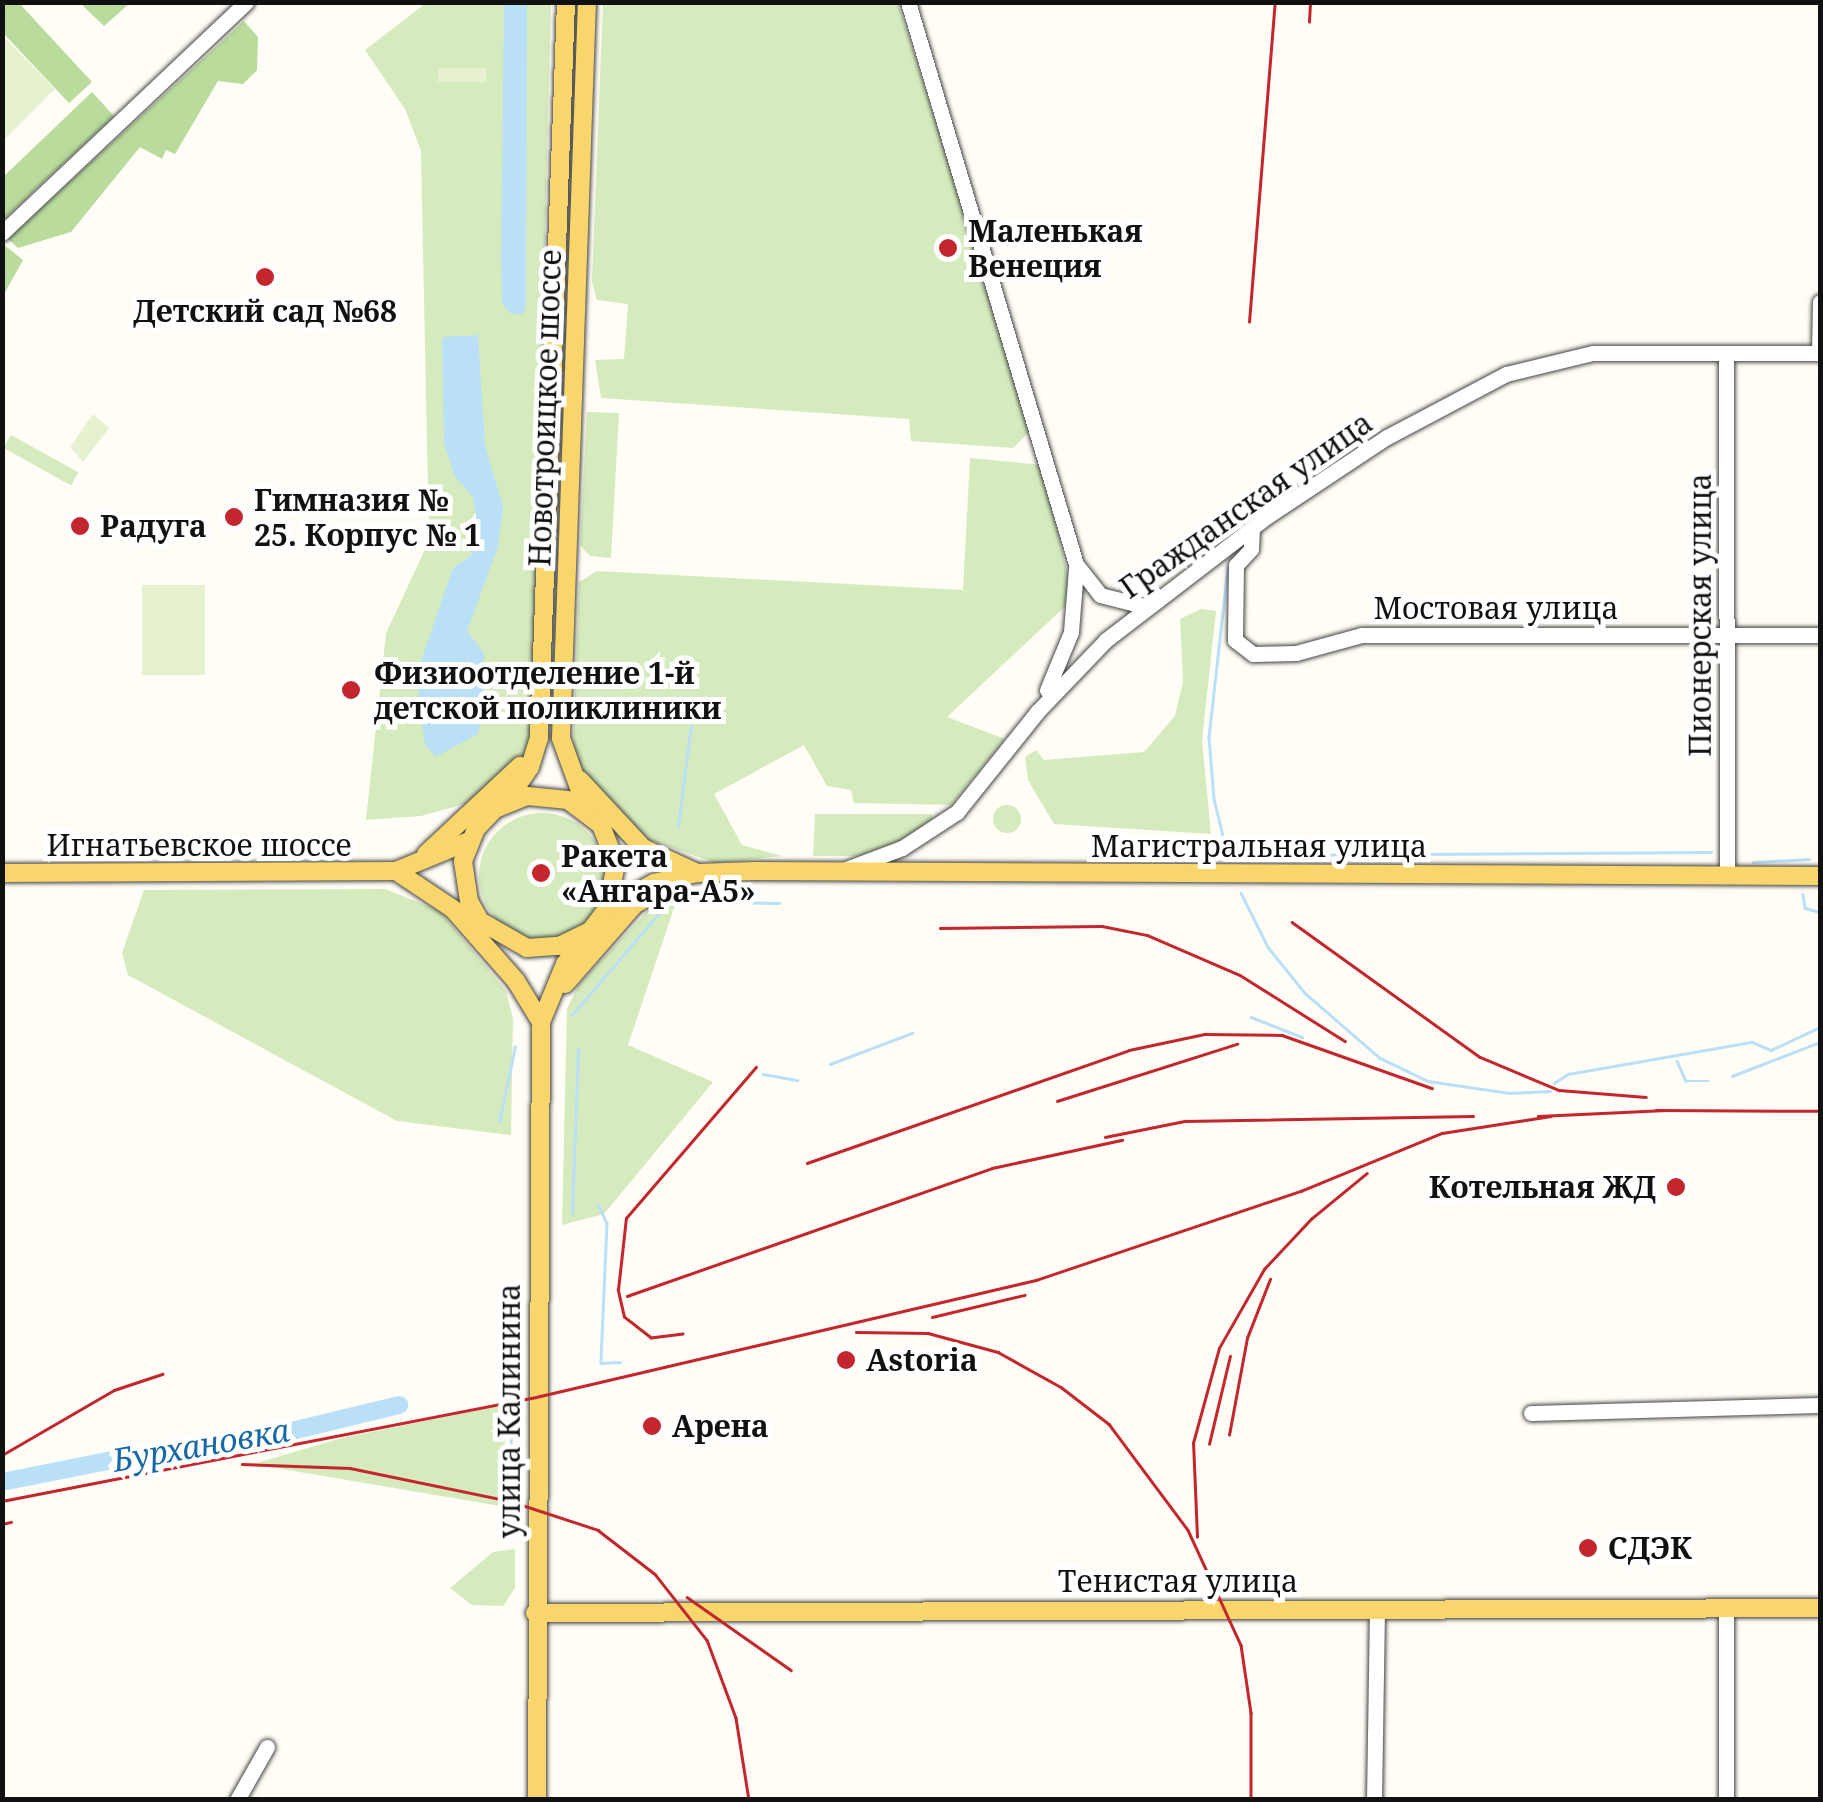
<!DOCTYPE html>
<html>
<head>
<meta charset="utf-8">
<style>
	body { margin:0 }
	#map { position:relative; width:1823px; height:1802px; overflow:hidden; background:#fffdf5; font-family:"Noto Serif",serif }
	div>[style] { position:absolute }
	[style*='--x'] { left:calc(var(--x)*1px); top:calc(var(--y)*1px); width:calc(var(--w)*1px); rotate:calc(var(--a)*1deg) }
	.green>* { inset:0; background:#d5ebbd; transform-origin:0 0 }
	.round { border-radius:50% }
	.forest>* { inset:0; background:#b9dc9c }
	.pitch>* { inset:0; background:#e6f2cf; transform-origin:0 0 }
	.water>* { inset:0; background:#b9e0f7 }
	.stream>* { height:2.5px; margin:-1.25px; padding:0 1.25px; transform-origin:1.25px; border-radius:1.25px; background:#b9e0f7 }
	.river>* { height:18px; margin:-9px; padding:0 9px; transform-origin:9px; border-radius:9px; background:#b9e0f7 }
	.roads { filter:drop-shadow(0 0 2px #444) drop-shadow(0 0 2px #444) }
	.minor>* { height:15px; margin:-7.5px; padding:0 7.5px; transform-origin:7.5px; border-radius:7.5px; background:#fff }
	.major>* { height:18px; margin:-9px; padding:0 9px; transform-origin:9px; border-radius:9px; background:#f9d66b }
	.rail>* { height:2.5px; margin:-1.25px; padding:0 1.25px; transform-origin:1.25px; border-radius:1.25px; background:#c4262e }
	.dots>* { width:28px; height:28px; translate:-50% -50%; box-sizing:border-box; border:5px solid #fff; border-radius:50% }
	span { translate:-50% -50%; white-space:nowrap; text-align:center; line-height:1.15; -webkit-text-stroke:10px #fff; paint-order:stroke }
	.poi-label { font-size:30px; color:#111; font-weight:700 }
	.left { translate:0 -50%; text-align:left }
	.right { translate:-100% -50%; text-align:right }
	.street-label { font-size:30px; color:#111 }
	.water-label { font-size:32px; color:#1768a6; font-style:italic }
	.frame { position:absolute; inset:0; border:5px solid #111; pointer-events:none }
</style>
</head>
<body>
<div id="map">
	<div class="green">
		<div style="clip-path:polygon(426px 3px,551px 3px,532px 732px,524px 754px,468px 803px,421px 816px,366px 820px,386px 633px,429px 541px,421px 151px,405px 109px,365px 50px)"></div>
		<div style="clip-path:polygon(603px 3px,898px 3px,1033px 428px,1013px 448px,911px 441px,909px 419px,601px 398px,595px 360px,624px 359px,628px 304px,597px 300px,592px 282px)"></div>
		<div style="clip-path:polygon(587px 412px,619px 413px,611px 558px,590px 556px,580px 545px)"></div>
		<div style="left:11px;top:435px;width:77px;height:15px;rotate:29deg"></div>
		<div style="clip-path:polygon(970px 458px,1043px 465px,1073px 599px,947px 717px,1005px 739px,951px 805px,854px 803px,851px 790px,827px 786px,804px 745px,714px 794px,742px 845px,782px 856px,715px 863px,634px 834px,579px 770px,573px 753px,579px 582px,597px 571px,963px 590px)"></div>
		<div style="clip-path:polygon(1201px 609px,1216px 611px,1202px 740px,1211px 834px,1054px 824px,1028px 780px,1025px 757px,1036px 750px,1044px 760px,1144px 752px,1175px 716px,1183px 681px,1180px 619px)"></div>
		<div class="round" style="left:993px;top:805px;width:28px;height:28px"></div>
		<div class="round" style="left:479px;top:813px;width:126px;height:126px"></div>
		<div style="clip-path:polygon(815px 814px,932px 814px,933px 820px,896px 846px,857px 856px,813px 856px)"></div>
		<div style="clip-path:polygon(385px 889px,440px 911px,506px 991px,513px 1019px,511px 1135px,397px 1121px,128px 975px,122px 953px,144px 890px)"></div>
		<div style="clip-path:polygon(676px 902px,628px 1045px,713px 1082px,604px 1214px,562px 1225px,567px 1009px,579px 984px,654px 904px)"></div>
		<div style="clip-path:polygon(504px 1405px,506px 1507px,253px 1464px,342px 1438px)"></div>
		<div style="clip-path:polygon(515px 1549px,515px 1588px,503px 1606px,472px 1605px,450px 1588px,493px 1552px)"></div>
	</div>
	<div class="forest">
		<div style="clip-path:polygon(3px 2px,19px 3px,92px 82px,69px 103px,3px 33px)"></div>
		<div style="clip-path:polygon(80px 3px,130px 3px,104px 26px)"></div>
		<div style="clip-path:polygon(244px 21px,258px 37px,257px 70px,243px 84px,218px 81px,175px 154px,166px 150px,162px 159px,140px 147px,71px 232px,18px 248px,8px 239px)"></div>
		<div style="clip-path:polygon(92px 92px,114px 116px,3px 220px,3px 177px)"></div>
		<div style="clip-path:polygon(3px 244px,23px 260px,3px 296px)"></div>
	</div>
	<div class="pitch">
		<div style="clip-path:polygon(3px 36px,55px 89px,3px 141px)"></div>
		<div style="left:438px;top:68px;width:48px;height:14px"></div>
		<div style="clip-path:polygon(93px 414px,109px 428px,83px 462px,70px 447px)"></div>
		<div style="left:142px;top:585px;width:63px;height:90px"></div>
	</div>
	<div class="water">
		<div style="clip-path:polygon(504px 3px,527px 3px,526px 305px,523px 314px,511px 314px,502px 303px,501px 255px)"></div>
		<div style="clip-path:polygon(478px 335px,485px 445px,503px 507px,498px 547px,467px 631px,484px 653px,485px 704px,478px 734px,436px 757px,425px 745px,416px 676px,453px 568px,472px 555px,468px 543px,476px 517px,473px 497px,455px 477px,444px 444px,442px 337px)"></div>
	</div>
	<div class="stream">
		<div style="--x:1228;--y:568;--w:170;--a:96.4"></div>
		<div style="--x:1209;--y:737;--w:62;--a:85.4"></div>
		<div style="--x:1214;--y:799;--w:63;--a:76.2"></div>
		<div style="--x:678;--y:827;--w:128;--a:-82.8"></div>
		<div style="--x:1277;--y:855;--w:434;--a:-0.4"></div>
		<div style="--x:1753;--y:862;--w:56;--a:-3.1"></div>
		<div style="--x:1241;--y:893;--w:60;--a:63.4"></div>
		<div style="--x:1268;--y:947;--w:59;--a:51.2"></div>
		<div style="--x:1305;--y:993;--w:99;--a:40.9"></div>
		<div style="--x:1380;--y:1058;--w:53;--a:25.6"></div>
		<div style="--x:1428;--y:1081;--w:82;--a:8.4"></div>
		<div style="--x:1509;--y:1093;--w:41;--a:-2.8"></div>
		<div style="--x:1803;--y:894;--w:14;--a:82"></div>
		<div style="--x:1805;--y:908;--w:16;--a:15"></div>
		<div style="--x:670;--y:901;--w:109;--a:1.1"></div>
		<div style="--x:572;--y:1015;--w:134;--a:-49.5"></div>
		<div style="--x:1251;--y:1017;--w:55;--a:21.4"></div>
		<div style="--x:1677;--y:1061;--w:22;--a:66"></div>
		<div style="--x:1686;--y:1081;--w:23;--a:0"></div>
		<div style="--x:830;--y:1064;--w:88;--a:-20.7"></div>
		<div style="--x:763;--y:1074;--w:35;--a:10"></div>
		<div style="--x:1732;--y:1076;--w:94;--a:-21.1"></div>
		<div style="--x:1554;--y:1083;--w:17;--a:-33"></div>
		<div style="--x:1568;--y:1074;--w:187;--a:-9.9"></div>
		<div style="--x:1752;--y:1042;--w:21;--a:23"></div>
		<div style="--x:1771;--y:1050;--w:54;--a:-25.1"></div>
		<div style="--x:499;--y:1122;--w:77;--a:-78"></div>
		<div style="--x:598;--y:1204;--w:21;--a:65"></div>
		<div style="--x:607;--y:1223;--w:140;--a:92.5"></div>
		<div style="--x:601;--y:1363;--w:19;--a:-3"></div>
		<div style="--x:572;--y:1214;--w:165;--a:-87.9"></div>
		<div style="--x:510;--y:1386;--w:125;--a:88.6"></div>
	</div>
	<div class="river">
		<div style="--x:2;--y:1482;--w:112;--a:-11.3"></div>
		<div style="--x:112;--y:1460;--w:127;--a:-7.2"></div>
		<div style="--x:238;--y:1444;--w:166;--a:-13.6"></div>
	</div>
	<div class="roads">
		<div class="minor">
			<div style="--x:908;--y:2;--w:587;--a:73.36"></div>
			<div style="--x:1076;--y:564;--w:39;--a:52"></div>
			<div style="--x:1100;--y:595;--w:49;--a:14"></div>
			<div style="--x:2;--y:233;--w:336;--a:-43.4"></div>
			<div style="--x:1726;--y:353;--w:523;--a:89.89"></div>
			<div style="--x:1819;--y:353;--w:51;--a:-88.9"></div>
			<div style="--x:1252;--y:529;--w:20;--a:93"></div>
			<div style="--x:1251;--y:549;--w:22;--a:133"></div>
			<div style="--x:1236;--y:565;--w:75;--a:90.8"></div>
			<div style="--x:1235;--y:640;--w:23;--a:38"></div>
			<div style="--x:1253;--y:654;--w:43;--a:-1.3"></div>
			<div style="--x:1296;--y:653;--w:68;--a:-15.3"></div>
			<div style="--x:1362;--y:635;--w:458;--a:0"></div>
			<div style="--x:1047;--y:690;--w:63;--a:-67.5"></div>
			<div style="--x:1071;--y:632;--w:64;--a:-85.5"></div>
			<div style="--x:846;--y:869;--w:60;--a:-20.6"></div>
			<div style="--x:902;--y:848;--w:66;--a:-33.2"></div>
			<div style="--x:957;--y:812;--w:128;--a:-51.3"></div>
			<div style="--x:1037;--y:712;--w:100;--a:-46.2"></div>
			<div style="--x:1106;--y:640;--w:205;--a:-37.5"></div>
			<div style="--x:1269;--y:515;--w:141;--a:-33.5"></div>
			<div style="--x:1387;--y:437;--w:135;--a:-27.9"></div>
			<div style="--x:1506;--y:374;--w:89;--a:-13.6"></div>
			<div style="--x:1593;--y:353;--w:227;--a:0"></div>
			<div style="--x:1531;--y:1413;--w:289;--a:-1.6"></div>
			<div style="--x:237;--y:1800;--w:61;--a:-60.5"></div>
			<div style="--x:1374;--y:1800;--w:192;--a:-89.1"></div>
			<div style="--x:1726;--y:1800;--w:192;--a:-90"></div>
		</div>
		<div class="major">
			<div style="--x:580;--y:780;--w:93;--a:47.2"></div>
			<div style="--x:643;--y:848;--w:60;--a:24.8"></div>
			<div style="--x:506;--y:802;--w:42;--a:-55.6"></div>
			<div style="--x:530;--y:767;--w:30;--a:-73"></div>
			<div style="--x:539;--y:738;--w:736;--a:-87.9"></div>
			<div style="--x:587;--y:810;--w:77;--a:-109.9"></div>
			<div style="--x:561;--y:738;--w:736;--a:-87.98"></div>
			<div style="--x:426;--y:854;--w:129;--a:-43.1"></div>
			<div style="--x:396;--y:871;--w:69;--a:33.7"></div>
			<div style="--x:453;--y:909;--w:96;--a:48.8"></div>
			<div style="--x:516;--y:981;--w:48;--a:58.6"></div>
			<div style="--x:2;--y:873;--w:394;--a:-0.3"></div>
			<div style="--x:396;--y:871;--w:79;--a:-22.3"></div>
			<div style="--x:607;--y:909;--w:54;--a:-29"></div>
			<div style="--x:654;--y:883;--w:44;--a:-13.1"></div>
			<div style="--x:697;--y:873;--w:58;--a:-2"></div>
			<div style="--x:755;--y:871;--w:1065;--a:0.27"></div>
			<div style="--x:565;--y:984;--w:106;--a:-48.8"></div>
			<div style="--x:635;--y:904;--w:22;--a:-27"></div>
			<div style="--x:535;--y:1613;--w:1285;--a:-0.22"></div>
			<div style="--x:537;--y:1800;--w:778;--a:-89.71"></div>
			<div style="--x:541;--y:1022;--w:63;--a:-67.5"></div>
			<div style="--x:565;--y:964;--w:69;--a:-52.6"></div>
			<div style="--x:607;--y:909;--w:46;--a:-78.7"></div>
			<div style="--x:616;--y:864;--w:42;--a:-111"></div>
			<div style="--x:601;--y:825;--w:41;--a:-142.9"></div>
			<div style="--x:568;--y:800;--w:41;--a:-174.4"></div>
			<div style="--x:527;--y:796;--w:35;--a:158"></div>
			<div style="--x:495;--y:809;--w:28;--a:134"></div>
			<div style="--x:476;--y:829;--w:35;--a:112"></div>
			<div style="--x:463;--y:861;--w:40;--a:81.5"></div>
			<div style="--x:469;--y:901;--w:23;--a:61"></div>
			<div style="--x:480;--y:921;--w:54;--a:29.9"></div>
			<div style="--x:527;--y:948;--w:32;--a:-4"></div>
			<div style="--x:559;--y:946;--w:32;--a:-26"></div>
		</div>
	</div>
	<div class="rail">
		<div style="--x:1309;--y:22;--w:20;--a:-87"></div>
		<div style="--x:1249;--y:322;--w:321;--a:-85.4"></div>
		<div style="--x:1292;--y:922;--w:231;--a:35.7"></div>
		<div style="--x:1480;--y:1057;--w:86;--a:22.7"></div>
		<div style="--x:1559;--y:1090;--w:87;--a:4.6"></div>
		<div style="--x:940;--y:928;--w:162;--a:-0.7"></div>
		<div style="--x:1102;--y:926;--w:46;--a:11.3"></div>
		<div style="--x:1147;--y:935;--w:101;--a:23.3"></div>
		<div style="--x:1240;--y:975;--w:124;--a:32.2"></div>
		<div style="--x:1057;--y:1101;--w:189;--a:-17.6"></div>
		<div style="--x:1656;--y:1110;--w:164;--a:0.3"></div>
		<div style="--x:1538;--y:1116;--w:128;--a:-2.7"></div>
		<div style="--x:1105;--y:1137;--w:82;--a:-11.3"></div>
		<div style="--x:1185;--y:1121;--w:288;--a:-1"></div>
		<div style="--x:807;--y:1163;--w:341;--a:-19.3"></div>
		<div style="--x:1129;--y:1050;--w:78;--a:-11.9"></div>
		<div style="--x:1205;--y:1034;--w:77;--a:0.7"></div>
		<div style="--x:1282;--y:1035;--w:159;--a:19.5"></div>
		<div style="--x:627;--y:1296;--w:387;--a:-19.3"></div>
		<div style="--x:992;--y:1168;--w:133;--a:-12.2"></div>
		<div style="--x:932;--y:1317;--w:95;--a:-13.4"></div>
		<div style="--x:856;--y:1332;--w:72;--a:0.8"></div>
		<div style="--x:928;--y:1333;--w:73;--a:15.2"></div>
		<div style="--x:998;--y:1352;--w:72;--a:29.1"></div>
		<div style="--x:1061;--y:1387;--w:61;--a:37.6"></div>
		<div style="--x:1109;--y:1424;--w:132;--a:53.3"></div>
		<div style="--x:1188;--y:1530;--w:127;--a:65.3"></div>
		<div style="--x:1241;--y:1645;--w:69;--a:81.6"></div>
		<div style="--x:1251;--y:1713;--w:87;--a:90"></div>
		<div style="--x:683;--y:1334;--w:32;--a:173"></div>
		<div style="--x:651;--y:1338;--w:34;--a:-142"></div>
		<div style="--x:624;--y:1317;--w:28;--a:-103"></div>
		<div style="--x:618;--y:1290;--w:72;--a:-83.7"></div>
		<div style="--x:626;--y:1218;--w:199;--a:-49.3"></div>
		<div style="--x:1229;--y:1435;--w:99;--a:-79.5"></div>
		<div style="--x:1247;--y:1338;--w:63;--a:-68.7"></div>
		<div style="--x:1209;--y:1444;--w:90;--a:-76.6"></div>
		<div style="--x:2;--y:1455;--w:129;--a:-30.1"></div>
		<div style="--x:114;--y:1390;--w:51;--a:-18.4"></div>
		<div style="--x:242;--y:1464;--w:108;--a:2.1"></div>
		<div style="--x:350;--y:1468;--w:163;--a:11.7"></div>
		<div style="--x:510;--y:1501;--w:93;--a:18.2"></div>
		<div style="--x:598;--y:1530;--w:72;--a:37.7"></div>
		<div style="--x:655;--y:1574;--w:84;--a:51.8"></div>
		<div style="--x:707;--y:1640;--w:83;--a:69.6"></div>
		<div style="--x:736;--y:1718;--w:83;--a:81"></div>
		<div style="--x:2;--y:1501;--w:544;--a:-11.02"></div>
		<div style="--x:536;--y:1397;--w:514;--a:-13.17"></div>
		<div style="--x:1036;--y:1280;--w:280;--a:-18.6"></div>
		<div style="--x:1301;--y:1191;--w:152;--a:-22.4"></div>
		<div style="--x:1442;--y:1133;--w:110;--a:-8.9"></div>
		<div style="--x:2;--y:1524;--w:9;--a:-13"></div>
		<div style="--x:1197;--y:1537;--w:94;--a:-92.4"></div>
		<div style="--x:1193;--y:1443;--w:98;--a:-74.7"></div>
		<div style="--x:1219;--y:1348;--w:91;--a:-60.3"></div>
		<div style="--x:1264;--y:1269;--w:69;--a:-46.8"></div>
		<div style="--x:1311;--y:1219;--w:72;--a:-39.4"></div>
		<div style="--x:687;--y:1597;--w:127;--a:35.1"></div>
	</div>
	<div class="dots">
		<div style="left:948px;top:248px;background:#c4262e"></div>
		<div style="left:265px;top:277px;background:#c4262e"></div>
		<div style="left:234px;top:517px;background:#c4262e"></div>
		<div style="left:80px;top:526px;background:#c4262e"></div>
		<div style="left:351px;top:690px;background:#c4262e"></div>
		<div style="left:541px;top:873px;background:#c4262e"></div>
		<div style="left:1676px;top:1187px;background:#c4262e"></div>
		<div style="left:846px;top:1360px;background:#c4262e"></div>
		<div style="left:652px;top:1426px;background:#c4262e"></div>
		<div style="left:1588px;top:1548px;background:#c4262e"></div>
	</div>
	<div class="poi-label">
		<span class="left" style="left:968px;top:248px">Маленькая<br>Венеция</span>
		<span style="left:265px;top:311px">Детский сад №68</span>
		<span class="left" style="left:254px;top:517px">Гимназия №<br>25. Корпус № 1</span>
		<span class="left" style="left:100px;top:526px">Радуга</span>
		<span class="left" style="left:374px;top:690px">Физиоотделение 1-й<br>детской поликлиники</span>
		<span class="left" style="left:561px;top:873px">Ракета<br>«Ангара-А5»</span>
		<span class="right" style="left:1656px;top:1187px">Котельная ЖД</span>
		<span class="left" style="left:866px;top:1360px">Astoria</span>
		<span class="left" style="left:672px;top:1426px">Арена</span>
		<span class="left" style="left:1608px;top:1548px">СДЭК</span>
	</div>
	<div class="street-label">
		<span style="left:545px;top:408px;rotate:-88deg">Новотроицкое шоссе</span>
		<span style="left:1246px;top:505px;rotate:-35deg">Гражданская улица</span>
		<span style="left:1496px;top:608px">Мостовая улица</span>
		<span style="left:1700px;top:615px;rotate:-90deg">Пионерская улица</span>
		<span style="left:199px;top:845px">Игнатьевское шоссе</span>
		<span style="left:1259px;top:846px">Магистральная улица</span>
		<span style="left:509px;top:1411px;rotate:-90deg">улица Калинина</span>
		<span style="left:1178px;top:1581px">Тенистая улица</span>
	</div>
	<div class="water-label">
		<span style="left:201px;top:1445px;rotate:-10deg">Бурхановка</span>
	</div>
	<div class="frame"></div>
</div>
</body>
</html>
